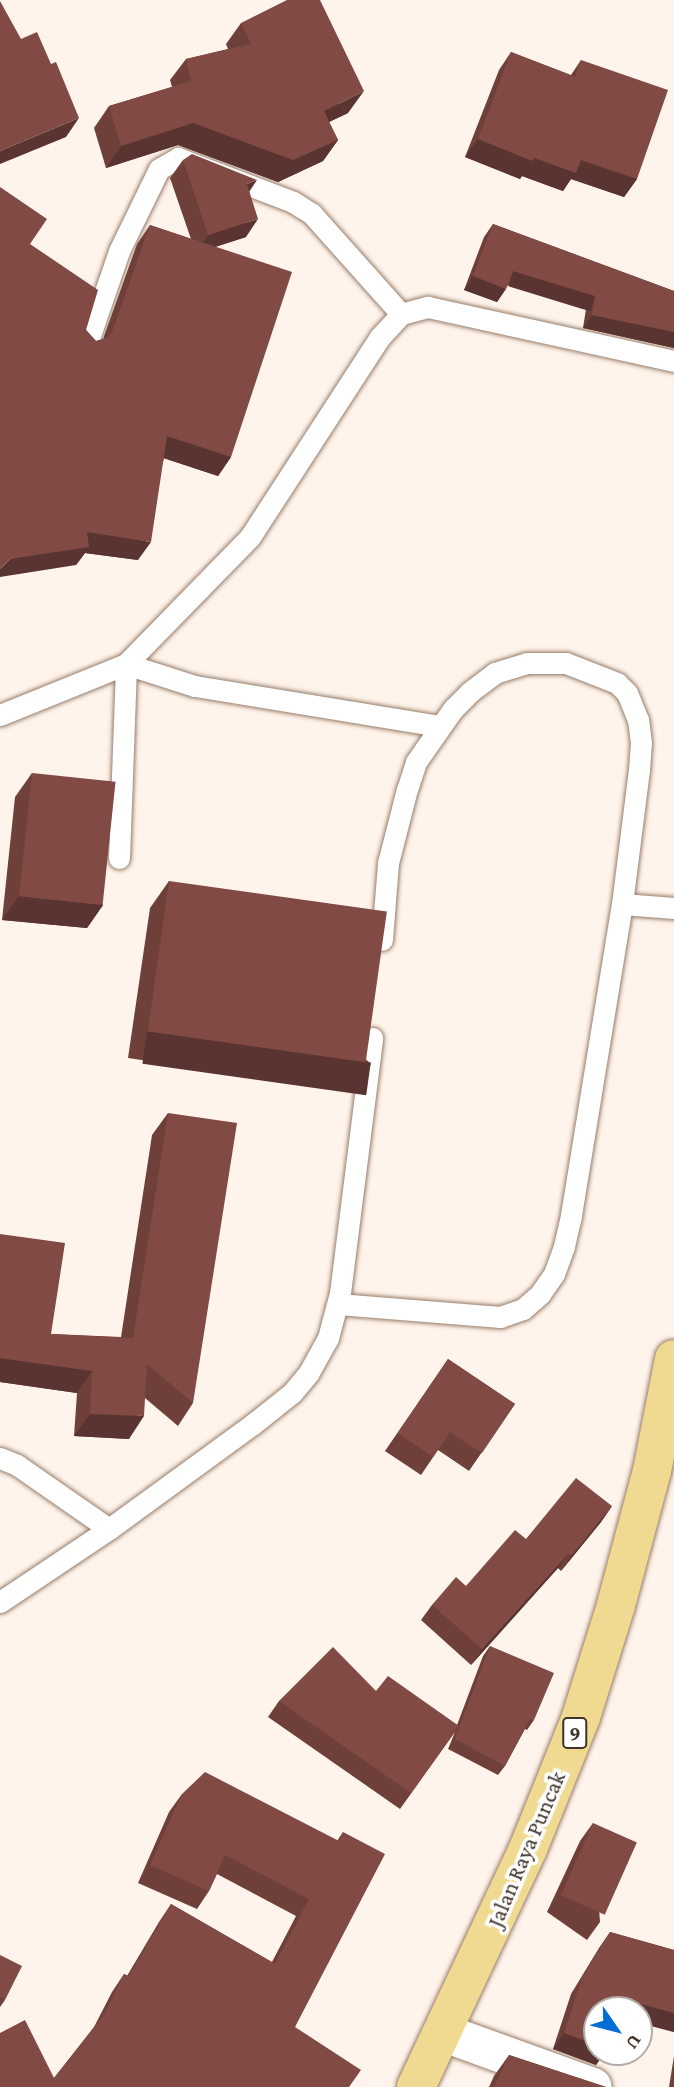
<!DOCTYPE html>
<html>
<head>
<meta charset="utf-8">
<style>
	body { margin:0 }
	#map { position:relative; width:674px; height:2087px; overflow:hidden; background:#fff4eb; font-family:"Crimson Pro",serif }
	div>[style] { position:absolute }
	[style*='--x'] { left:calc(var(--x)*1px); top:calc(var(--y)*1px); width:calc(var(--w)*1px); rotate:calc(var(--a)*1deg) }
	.roads { filter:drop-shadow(0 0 2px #977d6a) drop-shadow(0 0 2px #977d6a) }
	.service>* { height:21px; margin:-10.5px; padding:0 10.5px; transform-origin:10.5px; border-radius:10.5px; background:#fff }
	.minor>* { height:38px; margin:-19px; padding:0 19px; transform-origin:19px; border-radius:19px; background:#fff }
	.trunk>* { height:38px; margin:-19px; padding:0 19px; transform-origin:19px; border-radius:19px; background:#f0da92 }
	.wall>* { inset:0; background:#6f403a }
	.shaded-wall>* { inset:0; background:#5a3430; transform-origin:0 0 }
	.building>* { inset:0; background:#814a44; transform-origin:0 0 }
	span { translate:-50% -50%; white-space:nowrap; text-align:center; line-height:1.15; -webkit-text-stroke:7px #fff; paint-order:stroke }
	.shield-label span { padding:2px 5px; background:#fff; border:2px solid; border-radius:5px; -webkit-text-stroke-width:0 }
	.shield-label { font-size:21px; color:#3e332a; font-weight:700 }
	.street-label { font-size:23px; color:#3e332a }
	.north { position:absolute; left:583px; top:1996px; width:70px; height:70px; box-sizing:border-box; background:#fff; border:2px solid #b2adaa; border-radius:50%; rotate:125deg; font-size:19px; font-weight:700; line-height:28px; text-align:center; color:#3e332a }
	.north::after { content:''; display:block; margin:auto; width:24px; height:32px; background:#016ed6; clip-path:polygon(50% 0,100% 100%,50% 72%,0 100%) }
</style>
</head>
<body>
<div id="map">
	<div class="roads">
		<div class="service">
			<div style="--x:86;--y:347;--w:102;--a:-71"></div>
			<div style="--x:119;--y:251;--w:91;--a:-64"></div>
			<div style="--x:159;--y:169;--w:22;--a:-30"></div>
			<div style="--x:178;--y:158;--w:123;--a:20.9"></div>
			<div style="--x:293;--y:202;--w:22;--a:32"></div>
			<div style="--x:312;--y:214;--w:134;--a:48.3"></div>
			<div style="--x:0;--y:715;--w:136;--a:-22"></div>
			<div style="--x:126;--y:664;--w:72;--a:17.7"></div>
			<div style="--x:195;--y:686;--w:247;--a:9.3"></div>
			<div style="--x:119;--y:858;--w:194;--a:-87.9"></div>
			<div style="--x:126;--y:664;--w:177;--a:-45.7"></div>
			<div style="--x:250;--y:537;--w:237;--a:-57"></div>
			<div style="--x:379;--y:338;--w:33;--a:-47"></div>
			<div style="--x:401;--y:314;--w:28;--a:-15"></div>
			<div style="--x:428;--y:307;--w:252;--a:12.4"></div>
			<div style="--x:622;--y:904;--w:52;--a:4.4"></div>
			<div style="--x:338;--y:1304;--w:163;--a:4.6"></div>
			<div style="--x:500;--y:1317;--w:24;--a:-19"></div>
			<div style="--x:523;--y:1309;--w:23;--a:-41"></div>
			<div style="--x:540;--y:1294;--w:24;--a:-55"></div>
			<div style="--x:554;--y:1274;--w:30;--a:-70"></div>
			<div style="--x:564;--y:1246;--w:32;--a:-77"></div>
			<div style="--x:571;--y:1215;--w:315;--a:-80.7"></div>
			<div style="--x:622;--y:904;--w:135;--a:-82.8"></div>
			<div style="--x:639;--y:770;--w:27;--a:-86"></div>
			<div style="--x:641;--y:743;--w:23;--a:-97"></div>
			<div style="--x:638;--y:720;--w:29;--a:-112"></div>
			<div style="--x:627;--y:693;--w:14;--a:-135"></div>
			<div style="--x:617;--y:683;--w:55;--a:-158.6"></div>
			<div style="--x:566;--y:663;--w:39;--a:180"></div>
			<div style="--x:527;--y:663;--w:34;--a:163"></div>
			<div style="--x:495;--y:673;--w:31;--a:143"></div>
			<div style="--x:470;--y:692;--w:24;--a:135"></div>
			<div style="--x:453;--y:709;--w:65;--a:124.9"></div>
			<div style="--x:416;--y:762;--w:28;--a:108"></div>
			<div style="--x:407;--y:789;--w:76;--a:104.4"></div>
			<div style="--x:388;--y:863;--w:77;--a:94.5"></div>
			<div style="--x:0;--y:1458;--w:18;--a:22"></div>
			<div style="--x:17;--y:1465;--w:112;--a:34.8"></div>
			<div style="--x:0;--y:1602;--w:131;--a:-33.8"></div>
			<div style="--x:109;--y:1529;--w:178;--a:-36.1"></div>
			<div style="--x:253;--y:1424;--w:50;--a:-38.5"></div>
			<div style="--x:292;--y:1393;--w:25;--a:-50"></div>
			<div style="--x:308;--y:1374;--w:41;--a:-60.9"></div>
			<div style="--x:328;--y:1338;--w:47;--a:-75.1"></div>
			<div style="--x:340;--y:1293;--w:257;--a:-82.8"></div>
		</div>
		<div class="minor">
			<div style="--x:444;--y:2033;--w:158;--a:19.9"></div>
		</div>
		<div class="trunk">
			<div style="--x:416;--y:2087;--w:263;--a:-64.8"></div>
			<div style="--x:528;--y:1849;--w:142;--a:-68.1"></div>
			<div style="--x:581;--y:1717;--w:117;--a:-72.6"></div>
			<div style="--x:616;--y:1605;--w:139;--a:-75"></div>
			<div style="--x:652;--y:1471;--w:114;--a:-78.9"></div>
		</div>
	</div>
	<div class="wall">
		<div style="clip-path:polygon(241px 23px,348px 113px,329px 122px,338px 140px,323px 161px,278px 182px,178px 145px,106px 168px,94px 128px,109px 106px,172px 87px,170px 80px,186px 59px,228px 49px,226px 44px)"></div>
		<div style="clip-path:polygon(511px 52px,571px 75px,581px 60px,637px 179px,624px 197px,571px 179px,563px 191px,522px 176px,520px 179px,465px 157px,499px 70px)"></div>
		<div style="clip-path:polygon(183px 160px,249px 191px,246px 237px,215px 247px,231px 457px,218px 476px,164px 458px,138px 560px,85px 553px,76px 565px,30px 244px,86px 330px,96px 341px,103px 339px,137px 244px,150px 225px,191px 239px,170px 178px)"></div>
		<div style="clip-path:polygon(493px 224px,674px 291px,674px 348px,583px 328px,586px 309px,508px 285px,497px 302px,464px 290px,484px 237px)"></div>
		<div style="clip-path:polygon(32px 773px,103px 905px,87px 928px,2px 920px,15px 797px)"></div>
		<div style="clip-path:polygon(169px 881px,371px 1064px,352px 1091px,128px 1058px,150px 908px)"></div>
		<div style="clip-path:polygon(168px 1113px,193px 1403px,178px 1426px,145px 1398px,129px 1439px,74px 1436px,77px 1393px,0 1382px,0 1234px,51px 1334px,121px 1337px,152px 1135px)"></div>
		<div style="clip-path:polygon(448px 1359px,515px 1404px,469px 1471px,438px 1450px,421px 1475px,385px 1451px)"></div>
		<div style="clip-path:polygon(612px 1506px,601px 1522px,561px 1571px,558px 1568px,471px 1665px,421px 1620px,432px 1605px,466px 1586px,526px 1539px)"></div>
		<div style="clip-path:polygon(490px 1646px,534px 1720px,527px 1730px,525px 1729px,505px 1766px,498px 1775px,448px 1749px,455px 1732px,400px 1809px,268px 1717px,279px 1701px,376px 1691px,457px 1725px,483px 1656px)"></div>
		<div style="clip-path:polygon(182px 1794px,337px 1841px,343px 1832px,295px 2027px,54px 2078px,94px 2027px,112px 1992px,124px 1974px,127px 1976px,159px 1922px,171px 1904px,272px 1962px,296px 1916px,217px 1874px,209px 1891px,197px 1909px,138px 1883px,169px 1812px)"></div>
		<div style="clip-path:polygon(593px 1823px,600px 1922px,587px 1940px,547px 1912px,580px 1841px)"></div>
		<div style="clip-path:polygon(610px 1932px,674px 1950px,674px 2032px,597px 2010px,597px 2052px,605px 2052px,596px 2065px,553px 2049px,571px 1994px,599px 1948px)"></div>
		<div style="clip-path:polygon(0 1955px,5px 2000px,0 2007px)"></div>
		<div style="clip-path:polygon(509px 2055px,606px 2087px,489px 2087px,494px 2076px)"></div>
		<div style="clip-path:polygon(674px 2056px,674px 2087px,669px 2087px)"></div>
	</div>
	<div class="shaded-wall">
		<div style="clip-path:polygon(364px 91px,348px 113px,308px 132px,324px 111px)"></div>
		<div style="clip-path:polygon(79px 118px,66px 137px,0 164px,0 151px)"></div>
		<div style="clip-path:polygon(193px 123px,338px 140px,323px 161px,278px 182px,178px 145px,106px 168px,121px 146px)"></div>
		<div style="clip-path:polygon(478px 139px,534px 158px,581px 160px,637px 179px,624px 197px,571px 179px,563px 191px,522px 176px,520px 179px,465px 157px)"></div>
		<div style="clip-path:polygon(257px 180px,245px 198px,247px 184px)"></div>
		<div style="clip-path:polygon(258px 219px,246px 237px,196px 253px,208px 235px)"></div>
		<div style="left:513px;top:271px;width:86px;height:16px;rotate:17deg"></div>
		<div style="clip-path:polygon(473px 276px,506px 289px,497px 302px,464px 290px)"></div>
		<div style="clip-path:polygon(592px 315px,674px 332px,674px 348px,583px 328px)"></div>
		<div style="clip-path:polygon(167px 436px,231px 457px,218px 476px,154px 455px)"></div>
		<div style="clip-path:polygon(87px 532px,151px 542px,138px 560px,85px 553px,76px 565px,0 577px,0 569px,10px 559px)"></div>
		<div style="clip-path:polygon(19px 896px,103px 905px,87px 928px,2px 920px)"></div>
		<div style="left:147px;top:1031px;width:226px;height:33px;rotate:8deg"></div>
		<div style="clip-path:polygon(0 1358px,92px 1371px,77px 1393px,0 1382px)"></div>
		<div style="clip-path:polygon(90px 1414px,144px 1416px,129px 1439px,74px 1436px)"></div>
		<div style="clip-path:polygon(612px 1506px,601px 1522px,561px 1571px,572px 1555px)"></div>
		<div style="clip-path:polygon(569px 1553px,558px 1568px,471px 1665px,482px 1649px)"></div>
		<div style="clip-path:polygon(623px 1999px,674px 2013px,674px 2032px,639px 2023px,639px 2010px,615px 2010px)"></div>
		<div style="clip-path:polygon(564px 2033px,597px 2045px,597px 2052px,605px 2052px,596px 2065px,553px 2049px)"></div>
	</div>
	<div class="building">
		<div style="clip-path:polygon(287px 0,320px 0,364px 91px,324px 111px,338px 140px,293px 160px,193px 123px,121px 146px,109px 106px,191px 81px,186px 59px,251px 44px,241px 23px)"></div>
		<div style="clip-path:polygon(0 1px,21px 39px,37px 32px,51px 64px,56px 62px,79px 118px,0 151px)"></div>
		<div style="clip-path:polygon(511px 52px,575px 77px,581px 60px,668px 90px,637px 179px,581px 160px,576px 173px,534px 158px,532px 161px,478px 139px)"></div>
		<div style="clip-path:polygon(192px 154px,257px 180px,247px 184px,258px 219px,208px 235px,183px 160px)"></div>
		<div style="clip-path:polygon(0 187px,47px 219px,30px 244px,98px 290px,86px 330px,96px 341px,107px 338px,112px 332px,150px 225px,292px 272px,231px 457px,167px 436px,151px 542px,87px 532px,89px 547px,10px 559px,0 569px)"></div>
		<div style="clip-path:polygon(493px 224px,674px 291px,674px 332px,592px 315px,595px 296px,513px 271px,506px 289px,473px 276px)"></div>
		<div style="left:32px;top:773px;width:84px;height:124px;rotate:6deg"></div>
		<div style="left:169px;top:881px;width:220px;height:152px;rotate:8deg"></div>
		<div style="clip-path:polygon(168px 1113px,237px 1123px,193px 1403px,147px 1364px,144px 1416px,90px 1414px,92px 1371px,0 1358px,0 1234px,65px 1243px,51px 1334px,133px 1338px)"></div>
		<div style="clip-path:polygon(448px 1359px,515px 1404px,482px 1453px,450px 1432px,433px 1457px,398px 1433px)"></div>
		<div style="clip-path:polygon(576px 1478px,612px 1506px,572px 1555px,569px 1553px,482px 1649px,432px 1605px,456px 1577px,466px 1586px,515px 1530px,526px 1539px)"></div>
		<div style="clip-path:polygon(490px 1646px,554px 1673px,534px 1720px,530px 1719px,505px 1766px,455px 1739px)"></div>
		<div style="clip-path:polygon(333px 1647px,376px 1691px,388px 1676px,459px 1726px,411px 1793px,279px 1701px)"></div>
		<div style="clip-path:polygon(205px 1772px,339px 1841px,343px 1832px,385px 1854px,295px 2027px,361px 2070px,349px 2087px,0 2087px,0 2033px,25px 2020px,54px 2078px,104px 2015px,124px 1974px,129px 1976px,171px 1904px,275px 1964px,309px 1899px,225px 1855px,209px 1891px,150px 1865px,182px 1794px)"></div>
		<div style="left:593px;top:1823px;width:48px;height:79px;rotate:24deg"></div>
		<div style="clip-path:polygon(610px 1932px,674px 1950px,674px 2013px,623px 1999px,619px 2010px,597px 2010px,597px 2045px,564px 2033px,582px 1978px)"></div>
		<div style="clip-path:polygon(0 1955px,22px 1966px,5px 2000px,0 1997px)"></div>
		<div style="clip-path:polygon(509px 2055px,606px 2087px,494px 2087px)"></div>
	</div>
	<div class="shield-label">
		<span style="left:575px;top:1733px">9</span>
	</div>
	<div class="street-label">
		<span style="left:526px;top:1849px;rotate:-67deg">Jalan Raya Puncak</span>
	</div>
	<div class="north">U</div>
</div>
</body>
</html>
